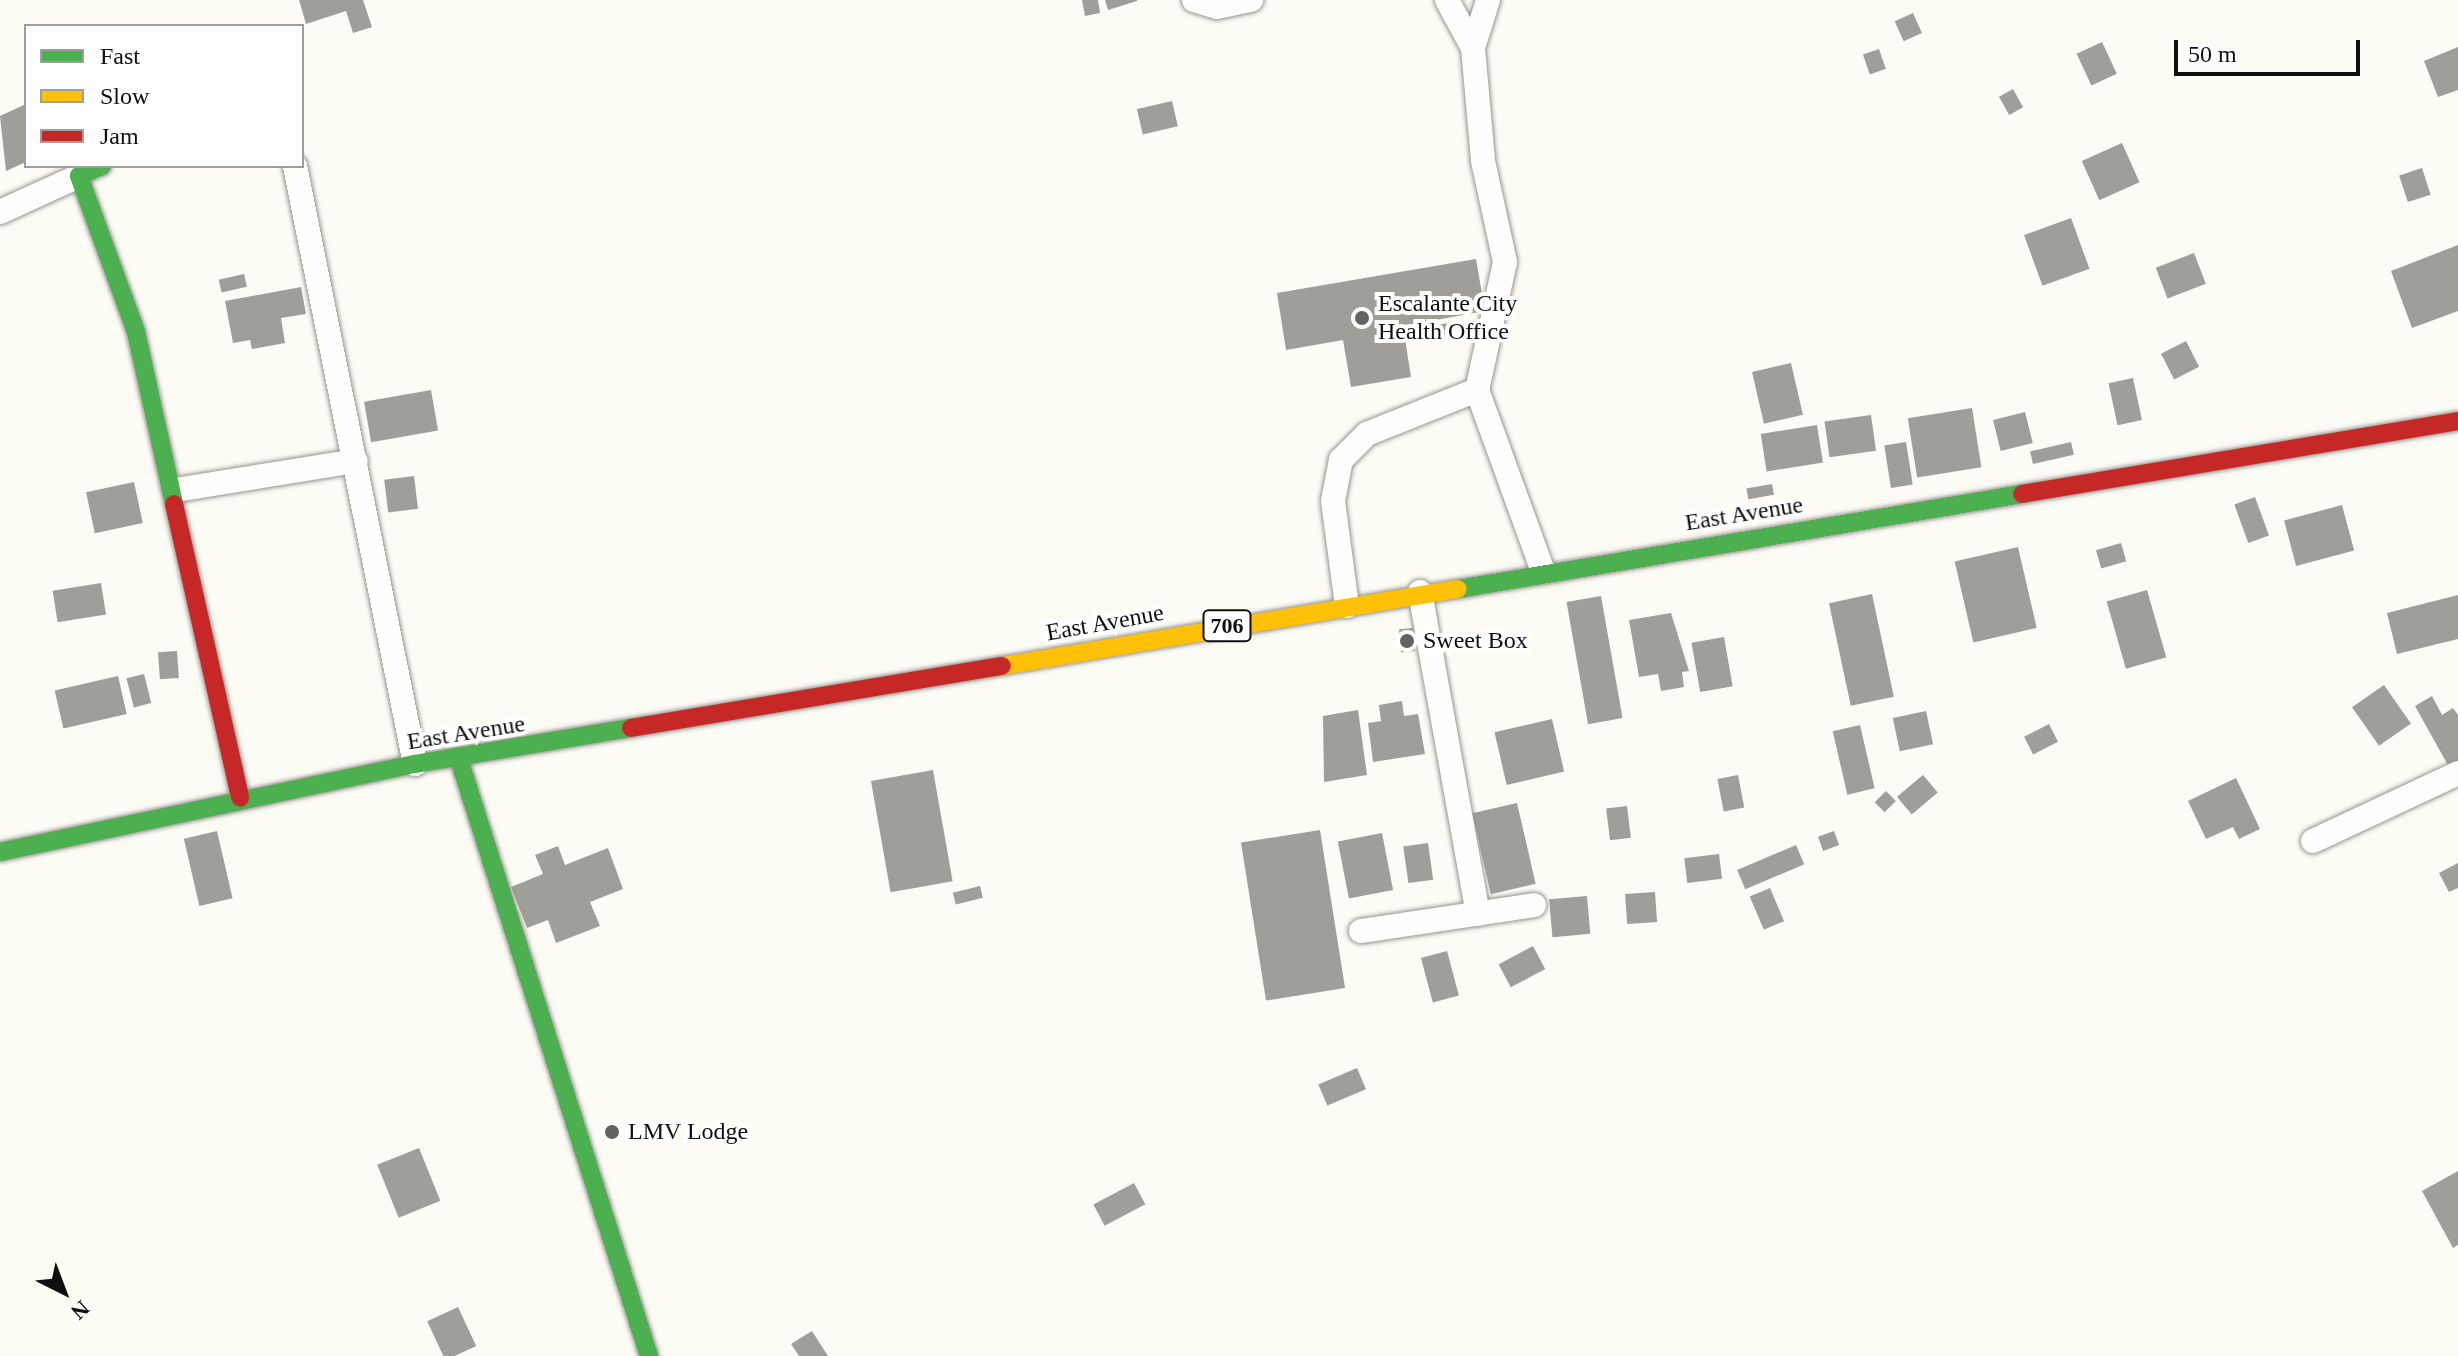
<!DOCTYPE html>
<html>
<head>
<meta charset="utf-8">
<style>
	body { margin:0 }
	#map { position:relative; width:2458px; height:1356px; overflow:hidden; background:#fcfbf4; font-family:Georgia,serif }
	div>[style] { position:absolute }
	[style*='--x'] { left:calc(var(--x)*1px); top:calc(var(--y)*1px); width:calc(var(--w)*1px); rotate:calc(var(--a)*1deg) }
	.building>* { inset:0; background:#a09e99; transform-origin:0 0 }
	.roads { filter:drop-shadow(0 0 2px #969592) drop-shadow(0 0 2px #969592) }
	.street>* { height:24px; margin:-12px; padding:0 12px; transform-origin:12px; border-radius:12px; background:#fffefd }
	.fast>* { height:18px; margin:-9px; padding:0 9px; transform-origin:9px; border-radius:9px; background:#4caf50 }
	.slow>* { height:18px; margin:-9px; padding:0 9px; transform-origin:9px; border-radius:9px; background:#ffc107 }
	.jam>* { height:18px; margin:-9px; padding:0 9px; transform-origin:9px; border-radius:9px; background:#c62828 }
	.dots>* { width:22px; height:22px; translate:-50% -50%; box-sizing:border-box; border:4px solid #fff; border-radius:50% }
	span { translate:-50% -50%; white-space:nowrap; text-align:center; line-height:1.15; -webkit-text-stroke:8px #fff; paint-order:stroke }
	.shield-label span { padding:2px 6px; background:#fff; border:2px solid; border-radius:6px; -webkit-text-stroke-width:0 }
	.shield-label { font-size:22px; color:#0f0f0f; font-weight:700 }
	.poi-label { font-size:24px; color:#0f0f0f }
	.left { translate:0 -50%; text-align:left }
	.street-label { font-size:24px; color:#0f0f0f }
	.legend { position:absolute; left:24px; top:24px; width:280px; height:144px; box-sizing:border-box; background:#fff; border:2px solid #9f9f9f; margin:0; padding:10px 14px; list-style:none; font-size:24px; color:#0f0f0f }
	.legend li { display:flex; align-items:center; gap:16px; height:40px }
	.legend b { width:40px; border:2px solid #9f9f9f }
	.north { position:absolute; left:24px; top:1252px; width:80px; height:80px; -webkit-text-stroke:6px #fff; paint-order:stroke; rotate:138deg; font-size:22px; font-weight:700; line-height:32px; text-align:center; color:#0f0f0f }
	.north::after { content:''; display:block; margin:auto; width:28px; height:36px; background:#0f0f0f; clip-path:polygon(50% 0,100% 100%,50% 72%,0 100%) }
	.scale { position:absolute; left:2174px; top:40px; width:186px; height:36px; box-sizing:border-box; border:4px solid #0f0f0f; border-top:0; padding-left:10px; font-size:24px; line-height:28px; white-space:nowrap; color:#0f0f0f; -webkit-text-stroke:6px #fff; paint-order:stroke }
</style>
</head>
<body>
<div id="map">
	<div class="building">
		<div style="clip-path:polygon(299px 0,363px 0,372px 27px,353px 33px,346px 11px,306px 24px)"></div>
		<div style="clip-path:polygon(1082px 0,1098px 0,1100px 13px,1085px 16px)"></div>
		<div style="clip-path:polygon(1105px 0,1137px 0,1137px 1px,1108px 10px)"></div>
		<div style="left:1913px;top:13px;width:22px;height:20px;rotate:66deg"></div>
		<div style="left:2102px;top:42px;width:35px;height:28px;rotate:65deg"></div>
		<div style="clip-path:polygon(2458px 47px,2458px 90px,2438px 97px,2424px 61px)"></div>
		<div style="left:1879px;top:49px;width:21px;height:17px;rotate:71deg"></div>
		<div style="left:2013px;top:89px;width:21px;height:16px;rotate:61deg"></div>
		<div style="left:1172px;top:101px;width:26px;height:36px;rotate:77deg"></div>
		<div style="clip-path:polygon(26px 104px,26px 162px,6px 171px,0 116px)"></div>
		<div style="left:2122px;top:143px;width:43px;height:44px;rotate:66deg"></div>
		<div style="left:2422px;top:168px;width:28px;height:24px;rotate:72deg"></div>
		<div style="left:2071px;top:218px;width:54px;height:50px;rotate:70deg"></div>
		<div style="clip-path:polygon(2458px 245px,2458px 311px,2412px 328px,2391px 271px)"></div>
		<div style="left:2194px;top:253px;width:33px;height:41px;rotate:69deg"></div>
		<div style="clip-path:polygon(1476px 259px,1485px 311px,1403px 326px,1411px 377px,1351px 387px,1343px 340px,1286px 350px,1277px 293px)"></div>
		<div style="left:244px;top:274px;width:13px;height:26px;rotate:77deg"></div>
		<div style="clip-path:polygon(301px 287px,306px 314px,281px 318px,285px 343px,252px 349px,250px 340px,233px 343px,225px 301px)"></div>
		<div style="left:1449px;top:323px;width:13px;height:28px;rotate:81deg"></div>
		<div style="left:2186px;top:341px;width:29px;height:28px;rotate:63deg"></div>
		<div style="left:1791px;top:363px;width:53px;height:40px;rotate:77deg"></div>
		<div style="left:2133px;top:378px;width:43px;height:25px;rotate:78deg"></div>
		<div style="left:431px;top:390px;width:41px;height:68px;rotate:80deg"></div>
		<div style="left:1972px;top:408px;width:60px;height:65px;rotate:81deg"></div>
		<div style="left:2025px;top:412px;width:32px;height:33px;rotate:76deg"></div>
		<div style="left:1871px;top:415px;width:36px;height:47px;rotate:82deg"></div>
		<div style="left:1817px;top:425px;width:38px;height:57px;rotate:81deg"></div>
		<div style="left:1906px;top:442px;width:43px;height:22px;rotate:81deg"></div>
		<div style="left:2071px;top:442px;width:13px;height:42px;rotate:77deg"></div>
		<div style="left:414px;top:476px;width:33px;height:30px;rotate:83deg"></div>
		<div style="left:134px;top:482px;width:42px;height:49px;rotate:78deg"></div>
		<div style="left:1772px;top:484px;width:11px;height:26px;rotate:80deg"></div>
		<div style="left:2255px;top:497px;width:41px;height:22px;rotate:70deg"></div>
		<div style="left:2342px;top:505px;width:47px;height:60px;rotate:75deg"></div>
		<div style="left:2121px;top:543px;width:19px;height:26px;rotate:74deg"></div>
		<div style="left:2018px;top:547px;width:83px;height:65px;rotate:77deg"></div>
		<div style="left:101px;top:583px;width:32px;height:49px;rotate:81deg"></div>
		<div style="left:2147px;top:590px;width:70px;height:42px;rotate:74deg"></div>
		<div style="left:1872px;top:594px;width:105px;height:44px;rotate:78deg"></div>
		<div style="clip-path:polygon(2458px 595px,2458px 639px,2397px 654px,2387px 613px)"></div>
		<div style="left:1601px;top:596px;width:124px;height:35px;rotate:80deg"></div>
		<div style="clip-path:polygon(1671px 613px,1689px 671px,1682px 672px,1684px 687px,1661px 691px,1658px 674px,1639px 677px,1629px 620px)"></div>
		<div style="left:1413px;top:628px;width:23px;height:14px;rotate:85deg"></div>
		<div style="left:1724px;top:637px;width:50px;height:33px;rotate:80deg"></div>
		<div style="left:177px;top:651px;width:27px;height:19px;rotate:86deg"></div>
		<div style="left:144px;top:674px;width:30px;height:18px;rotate:76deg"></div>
		<div style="left:118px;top:676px;width:39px;height:65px;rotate:77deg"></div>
		<div style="left:2384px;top:685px;width:47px;height:39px;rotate:55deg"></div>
		<div style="clip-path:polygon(2432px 696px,2442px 715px,2453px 708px,2458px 715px,2458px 761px,2449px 767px,2415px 706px)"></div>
		<div style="clip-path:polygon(1402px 701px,1404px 716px,1418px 714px,1425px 754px,1373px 762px,1368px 723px,1381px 721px,1379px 705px)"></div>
		<div style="clip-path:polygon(1358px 710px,1367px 775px,1324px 782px,1323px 716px)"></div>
		<div style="left:1926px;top:711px;width:34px;height:34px;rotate:78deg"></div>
		<div style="left:1552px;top:719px;width:54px;height:59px;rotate:77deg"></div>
		<div style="left:2049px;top:724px;width:20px;height:28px;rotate:63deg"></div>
		<div style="left:1860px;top:725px;width:65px;height:28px;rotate:77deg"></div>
		<div style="left:933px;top:770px;width:113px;height:63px;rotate:80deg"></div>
		<div style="left:1738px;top:775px;width:33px;height:21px;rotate:79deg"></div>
		<div style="left:1923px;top:775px;width:23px;height:34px;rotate:50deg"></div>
		<div style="clip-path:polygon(2236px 778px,2260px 829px,2239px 839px,2233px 827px,2206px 839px,2188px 801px)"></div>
		<div style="left:1886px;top:791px;width:14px;height:16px;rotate:45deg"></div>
		<div style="left:1517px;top:803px;width:83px;height:46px;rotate:77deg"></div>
		<div style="left:1627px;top:806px;width:32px;height:21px;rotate:83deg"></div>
		<div style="left:1320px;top:830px;width:160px;height:80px;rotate:81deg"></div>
		<div style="left:217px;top:831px;width:69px;height:34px;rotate:77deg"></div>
		<div style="left:1834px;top:831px;width:15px;height:17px;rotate:70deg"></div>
		<div style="left:1382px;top:833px;width:58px;height:45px;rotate:79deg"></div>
		<div style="left:1428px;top:843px;width:37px;height:25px;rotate:82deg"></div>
		<div style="left:1796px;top:845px;width:21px;height:64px;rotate:67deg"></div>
		<div style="clip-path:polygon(558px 846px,565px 865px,608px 848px,623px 889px,590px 902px,600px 926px,556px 943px,548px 920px,527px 928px,511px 887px,543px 874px,535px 855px)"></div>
		<div style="left:1719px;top:854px;width:25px;height:35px;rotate:83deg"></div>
		<div style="clip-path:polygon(2458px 863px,2458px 888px,2449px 892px,2439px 873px)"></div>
		<div style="left:980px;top:886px;width:12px;height:28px;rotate:76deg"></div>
		<div style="left:1770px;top:888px;width:36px;height:22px;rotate:67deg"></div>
		<div style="left:1655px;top:892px;width:30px;height:30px;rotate:86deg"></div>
		<div style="left:1587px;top:896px;width:38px;height:38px;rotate:85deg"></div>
		<div style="left:1533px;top:946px;width:26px;height:39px;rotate:62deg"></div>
		<div style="left:1447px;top:951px;width:46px;height:27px;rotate:75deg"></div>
		<div style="left:1357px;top:1068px;width:23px;height:42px;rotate:67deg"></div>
		<div style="left:419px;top:1148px;width:57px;height:45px;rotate:68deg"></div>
		<div style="clip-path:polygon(2458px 1171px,2458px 1245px,2453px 1248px,2422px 1191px)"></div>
		<div style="left:1134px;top:1183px;width:24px;height:46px;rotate:62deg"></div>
		<div style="left:458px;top:1307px;width:43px;height:34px;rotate:65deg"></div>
		<div style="clip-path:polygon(812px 1331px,828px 1356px,799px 1356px,791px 1344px)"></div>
	</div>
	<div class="roads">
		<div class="street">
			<div style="--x:1194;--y:0;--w:24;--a:17"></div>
			<div style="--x:1217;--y:7;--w:35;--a:-12"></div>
			<div style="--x:1447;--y:0;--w:55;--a:61.6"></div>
			<div style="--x:1488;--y:0;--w:50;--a:107.4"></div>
			<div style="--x:1473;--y:48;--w:113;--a:84.9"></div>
			<div style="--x:1483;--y:161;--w:103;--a:77.7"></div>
			<div style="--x:1505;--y:262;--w:131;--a:102.3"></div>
			<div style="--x:1477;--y:390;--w:193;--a:70"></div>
			<div style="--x:295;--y:166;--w:610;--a:78.65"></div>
			<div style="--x:0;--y:212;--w:87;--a:-24.5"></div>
			<div style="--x:176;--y:490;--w:182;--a:-9.2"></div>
			<div style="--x:1420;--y:592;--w:327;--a:79.8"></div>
			<div style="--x:1347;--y:606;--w:106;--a:-97.6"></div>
			<div style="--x:1333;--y:501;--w:42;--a:-79"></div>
			<div style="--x:1341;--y:460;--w:37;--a:-45"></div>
			<div style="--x:1367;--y:434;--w:118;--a:-21.8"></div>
			<div style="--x:2313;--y:841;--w:160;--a:-25.1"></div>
			<div style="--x:1361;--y:931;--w:175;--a:-8.5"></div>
		</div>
		<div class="fast">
			<div style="--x:102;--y:166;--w:25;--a:157"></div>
			<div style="--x:79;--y:176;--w:166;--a:69.9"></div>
			<div style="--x:136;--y:332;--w:176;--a:77.5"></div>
			<div style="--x:1458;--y:589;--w:572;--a:-9.56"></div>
			<div style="--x:459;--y:759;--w:627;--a:72.35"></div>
			<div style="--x:0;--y:852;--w:424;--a:-12"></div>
			<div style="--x:415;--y:764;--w:219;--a:-9.5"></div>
		</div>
		<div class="slow">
			<div style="--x:1002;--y:666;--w:462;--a:-9.6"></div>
		</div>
		<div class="jam">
			<div style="--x:2022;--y:494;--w:442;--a:-9.5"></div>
			<div style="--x:174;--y:504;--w:301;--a:77.3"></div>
			<div style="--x:631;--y:728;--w:376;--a:-9.5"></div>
		</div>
	</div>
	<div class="dots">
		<div style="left:1362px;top:318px;background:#62625f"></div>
		<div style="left:1407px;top:641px;background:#62625f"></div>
		<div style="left:612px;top:1132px;background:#62625f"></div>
	</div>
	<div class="shield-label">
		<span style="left:1227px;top:626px">706</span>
	</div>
	<div class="poi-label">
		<span class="left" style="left:1378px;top:318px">Escalante City<br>Health Office</span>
		<span class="left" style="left:1423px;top:641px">Sweet Box</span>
		<span class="left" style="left:628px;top:1132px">LMV Lodge</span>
	</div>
	<div class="street-label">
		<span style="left:1744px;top:514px;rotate:-9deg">East Avenue</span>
		<span style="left:1105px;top:623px;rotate:-10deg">East Avenue</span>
		<span style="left:466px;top:733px;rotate:-9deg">East Avenue</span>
	</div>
	<ul class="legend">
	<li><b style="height:10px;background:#4caf50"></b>Fast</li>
	<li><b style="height:10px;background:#ffc107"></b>Slow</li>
	<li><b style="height:10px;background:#c62828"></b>Jam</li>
	</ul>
	<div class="north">N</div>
	<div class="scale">50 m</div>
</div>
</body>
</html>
